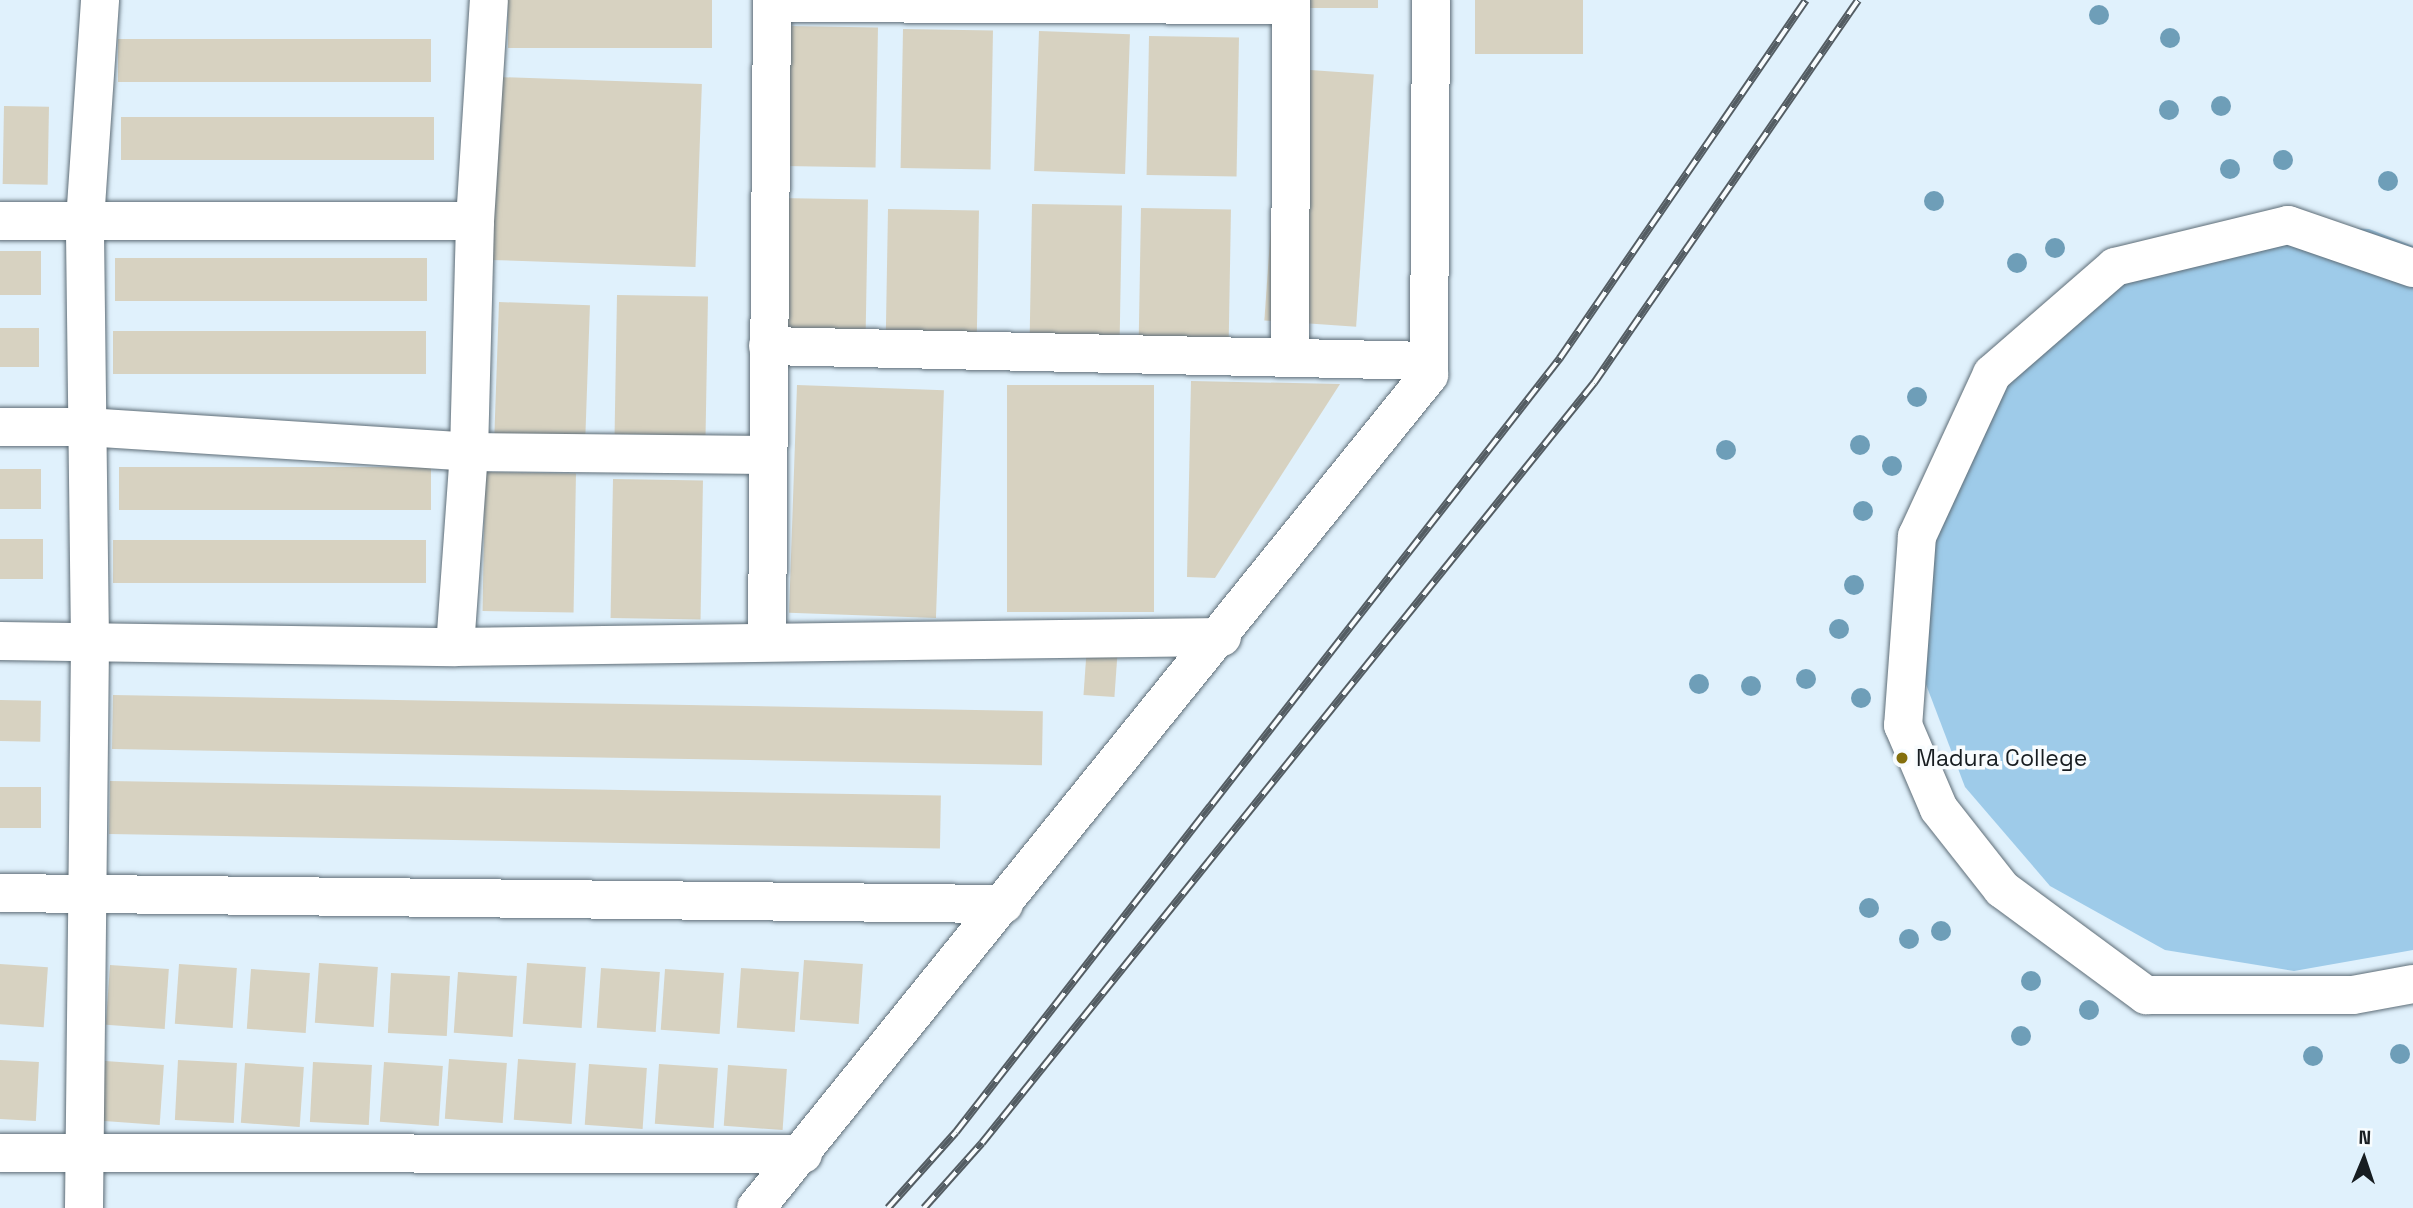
<!DOCTYPE html>
<html>
<head>
<meta charset="utf-8">
<style>
	body { margin:0 }
	#map { position:relative; width:2413px; height:1208px; overflow:hidden; background:#e0f1fc; font-family:"Space Grotesk",sans-serif }
	div>[style] { position:absolute }
	[style*='--x'] { left:calc(var(--x)*1px); top:calc(var(--y)*1px); width:calc(var(--w)*1px); rotate:calc(var(--a)*1deg) }
	.green>* { inset:0; background:#9ecbe9 }
	.building>* { inset:0; background:#d7d2c1; transform-origin:0 0 }
	.roads { filter:drop-shadow(0 0 2px #5e6d77) drop-shadow(0 0 2px #5e6d77) }
	.minor>* { height:38px; margin:-19px; padding:0 19px; transform-origin:19px; border-radius:19px; background:#fff }
	.rail>* { height:8px; margin-top:-4px; transform-origin:0; background:repeating-linear-gradient(90deg,#f8fcfe 0 16px,#545d63 0 32px); box-sizing:border-box; border-block:2px solid #545d63 }
	.trees>* { width:20px; height:20px; margin:-10px; border-radius:50%; background:#6e9eb8 }
	.dots>* { width:19px; height:19px; translate:-50% -50%; box-sizing:border-box; border:4px solid #f8fcfe; border-radius:50% }
	span { translate:-50% -50%; white-space:nowrap; text-align:center; line-height:1.15; -webkit-text-stroke:7px #f8fcfe; paint-order:stroke }
	.poi-label { font-size:23px; color:#171d21 }
	.left { translate:0 -50%; text-align:left }
	.north { position:absolute; left:2329px; top:1124px; width:70px; height:70px; -webkit-text-stroke:5px #f8fcfe; paint-order:stroke; rotate:2deg; font-size:19px; font-weight:700; line-height:28px; text-align:center; color:#171d21 }
	.north::after { content:''; display:block; margin:auto; width:24px; height:32px; background:#171d21; clip-path:polygon(50% 0,100% 100%,50% 72%,0 100%) }
</style>
</head>
<body>
<div id="map">
	<div class="green">
		<div style="clip-path:polygon(2249px 223px,2369px 229px,2413px 246px,2413px 950px,2294px 971px,2165px 950px,2050px 886px,1965px 787px,1919px 666px,1917px 536px,2034px 320px)"></div>
	</div>
	<div class="building">
		<div style="left:508px;top:0;width:204px;height:48px"></div>
		<div style="left:1300px;top:0;width:78px;height:8px"></div>
		<div style="left:1475px;top:0;width:108px;height:54px"></div>
		<div style="left:787px;top:26px;width:91px;height:140px;rotate:1deg"></div>
		<div style="left:903px;top:29px;width:90px;height:139px;rotate:1deg"></div>
		<div style="left:1039px;top:31px;width:91px;height:140px;rotate:2deg"></div>
		<div style="left:1149px;top:36px;width:90px;height:139px;rotate:1deg"></div>
		<div style="left:118px;top:39px;width:313px;height:43px"></div>
		<div style="left:1282px;top:68px;width:92px;height:253px;rotate:4deg"></div>
		<div style="left:498px;top:77px;width:204px;height:183px;rotate:2deg"></div>
		<div style="left:4px;top:106px;width:45px;height:78px;rotate:1deg"></div>
		<div style="left:121px;top:117px;width:313px;height:43px"></div>
		<div style="left:778px;top:198px;width:90px;height:140px;rotate:1deg"></div>
		<div style="left:1032px;top:204px;width:90px;height:139px;rotate:1deg"></div>
		<div style="left:1141px;top:208px;width:90px;height:139px;rotate:1deg"></div>
		<div style="left:888px;top:209px;width:91px;height:140px;rotate:1deg"></div>
		<div style="left:0;top:251px;width:41px;height:44px"></div>
		<div style="left:115px;top:258px;width:312px;height:43px"></div>
		<div style="left:617px;top:295px;width:91px;height:139px;rotate:1deg"></div>
		<div style="left:499px;top:302px;width:91px;height:140px;rotate:2deg"></div>
		<div style="left:0;top:328px;width:39px;height:39px"></div>
		<div style="left:113px;top:331px;width:313px;height:43px"></div>
		<div style="clip-path:polygon(1191px 381px,1340px 384px,1215px 578px,1187px 577px)"></div>
		<div style="left:797px;top:385px;width:147px;height:228px;rotate:2deg"></div>
		<div style="left:1007px;top:385px;width:147px;height:227px"></div>
		<div style="left:119px;top:467px;width:312px;height:43px"></div>
		<div style="left:0;top:469px;width:41px;height:40px"></div>
		<div style="left:485px;top:472px;width:91px;height:139px;rotate:1deg"></div>
		<div style="left:613px;top:479px;width:90px;height:139px;rotate:1deg"></div>
		<div style="left:0;top:539px;width:43px;height:40px"></div>
		<div style="left:113px;top:540px;width:313px;height:43px"></div>
		<div style="left:1087px;top:645px;width:31px;height:50px;rotate:4deg"></div>
		<div style="left:113px;top:695px;width:930px;height:54px;rotate:1deg"></div>
		<div style="left:0;top:700px;width:41px;height:41px;rotate:1deg"></div>
		<div style="left:110px;top:781px;width:831px;height:53px;rotate:1deg"></div>
		<div style="left:41px;top:787px;width:41px;height:41px;rotate:90deg"></div>
		<div style="left:804px;top:960px;width:59px;height:60px;rotate:4deg"></div>
		<div style="left:319px;top:963px;width:59px;height:60px;rotate:4deg"></div>
		<div style="left:527px;top:963px;width:59px;height:61px;rotate:4deg"></div>
		<div style="left:0;top:964px;width:48px;height:60px;rotate:4deg"></div>
		<div style="left:179px;top:964px;width:58px;height:60px;rotate:4deg"></div>
		<div style="left:110px;top:965px;width:59px;height:60px;rotate:4deg"></div>
		<div style="left:601px;top:968px;width:59px;height:60px;rotate:4deg"></div>
		<div style="left:741px;top:968px;width:58px;height:60px;rotate:4deg"></div>
		<div style="left:251px;top:969px;width:59px;height:60px;rotate:4deg"></div>
		<div style="left:665px;top:969px;width:59px;height:61px;rotate:4deg"></div>
		<div style="left:458px;top:972px;width:59px;height:61px;rotate:4deg"></div>
		<div style="left:391px;top:973px;width:59px;height:60px;rotate:3deg"></div>
		<div style="left:449px;top:1059px;width:58px;height:60px;rotate:4deg"></div>
		<div style="left:518px;top:1059px;width:58px;height:61px;rotate:4deg"></div>
		<div style="left:0;top:1060px;width:39px;height:59px;rotate:3deg"></div>
		<div style="left:178px;top:1060px;width:59px;height:60px;rotate:3deg"></div>
		<div style="left:105px;top:1061px;width:59px;height:60px;rotate:4deg"></div>
		<div style="left:313px;top:1062px;width:59px;height:60px;rotate:3deg"></div>
		<div style="left:384px;top:1062px;width:59px;height:60px;rotate:4deg"></div>
		<div style="left:245px;top:1063px;width:59px;height:60px;rotate:4deg"></div>
		<div style="left:589px;top:1064px;width:58px;height:61px;rotate:4deg"></div>
		<div style="left:659px;top:1064px;width:59px;height:60px;rotate:4deg"></div>
		<div style="left:728px;top:1065px;width:59px;height:61px;rotate:4deg"></div>
	</div>
	<div class="roads">
		<div class="minor">
			<div style="--x:772;--y:3;--w:519;--a:0.22"></div>
			<div style="--x:0;--y:221;--w:475;--a:0"></div>
			<div style="--x:2413;--y:268;--w:132;--a:-161"></div>
			<div style="--x:2288;--y:225;--w:178;--a:166.4"></div>
			<div style="--x:2115;--y:267;--w:163;--a:139"></div>
			<div style="--x:1992;--y:374;--w:179;--a:114.8"></div>
			<div style="--x:1917;--y:536;--w:190;--a:94.2"></div>
			<div style="--x:1903;--y:725;--w:91;--a:66.8"></div>
			<div style="--x:1939;--y:809;--w:102;--a:51.8"></div>
			<div style="--x:2002;--y:889;--w:179;--a:36.4"></div>
			<div style="--x:2146;--y:995;--w:207;--a:0"></div>
			<div style="--x:2353;--y:995;--w:61;--a:-10.4"></div>
			<div style="--x:768;--y:346;--w:661;--a:1.3"></div>
			<div style="--x:1290;--y:358;--w:358;--a:-89.8"></div>
			<div style="--x:0;--y:427;--w:86;--a:0"></div>
			<div style="--x:86;--y:427;--w:384;--a:3.7"></div>
			<div style="--x:469;--y:452;--w:298;--a:0.6"></div>
			<div style="--x:767;--y:640;--w:640;--a:-89.55"></div>
			<div style="--x:0;--y:641;--w:455;--a:0.8"></div>
			<div style="--x:455;--y:647;--w:767;--a:-0.75"></div>
			<div style="--x:455;--y:647;--w:196;--a:-85.9"></div>
			<div style="--x:469;--y:452;--w:231;--a:-88.5"></div>
			<div style="--x:475;--y:221;--w:221;--a:-86.4"></div>
			<div style="--x:0;--y:893;--w:1004;--a:0.63"></div>
			<div style="--x:0;--y:1153;--w:803;--a:0.07"></div>
			<div style="--x:84;--y:1208;--w:566;--a:-89.39"></div>
			<div style="--x:90;--y:642;--w:421;--a:-90.7"></div>
			<div style="--x:85;--y:221;--w:222;--a:-86.1"></div>
			<div style="--x:756;--y:1208;--w:1071;--a:-51.06"></div>
			<div style="--x:1429;--y:375;--w:375;--a:-89.7"></div>
		</div>
	</div>
	<div class="rail">
		<div style="--x:888;--y:1208;--w:102;--a:-48.2"></div>
		<div style="--x:956;--y:1132;--w:982;--a:-52.03"></div>
		<div style="--x:1560;--y:358;--w:434;--a:-55.5"></div>
		<div style="--x:924;--y:1208;--w:87;--a:-48.3"></div>
		<div style="--x:982;--y:1143;--w:976;--a:-51.16"></div>
		<div style="--x:1594;--y:383;--w:465;--a:-55.4"></div>
	</div>
	<div class="trees">
		<div style="left:2099px;top:15px"></div>
		<div style="left:2170px;top:38px"></div>
		<div style="left:2221px;top:106px"></div>
		<div style="left:2169px;top:110px"></div>
		<div style="left:2283px;top:160px"></div>
		<div style="left:2230px;top:169px"></div>
		<div style="left:2388px;top:181px"></div>
		<div style="left:1934px;top:201px"></div>
		<div style="left:2055px;top:248px"></div>
		<div style="left:2017px;top:263px"></div>
		<div style="left:1917px;top:397px"></div>
		<div style="left:1860px;top:445px"></div>
		<div style="left:1726px;top:450px"></div>
		<div style="left:1892px;top:466px"></div>
		<div style="left:1863px;top:511px"></div>
		<div style="left:1854px;top:585px"></div>
		<div style="left:1839px;top:629px"></div>
		<div style="left:1806px;top:679px"></div>
		<div style="left:1699px;top:684px"></div>
		<div style="left:1751px;top:686px"></div>
		<div style="left:1861px;top:698px"></div>
		<div style="left:1869px;top:908px"></div>
		<div style="left:1941px;top:931px"></div>
		<div style="left:1909px;top:939px"></div>
		<div style="left:2031px;top:981px"></div>
		<div style="left:2089px;top:1010px"></div>
		<div style="left:2021px;top:1036px"></div>
		<div style="left:2400px;top:1054px"></div>
		<div style="left:2313px;top:1056px"></div>
	</div>
	<div class="dots">
		<div style="left:1902px;top:758px;background:#846f0d"></div>
	</div>
	<div class="poi-label">
		<span class="left" style="left:1916px;top:758px">Madura College</span>
	</div>
	<div class="north">N</div>
</div>
</body>
</html>
